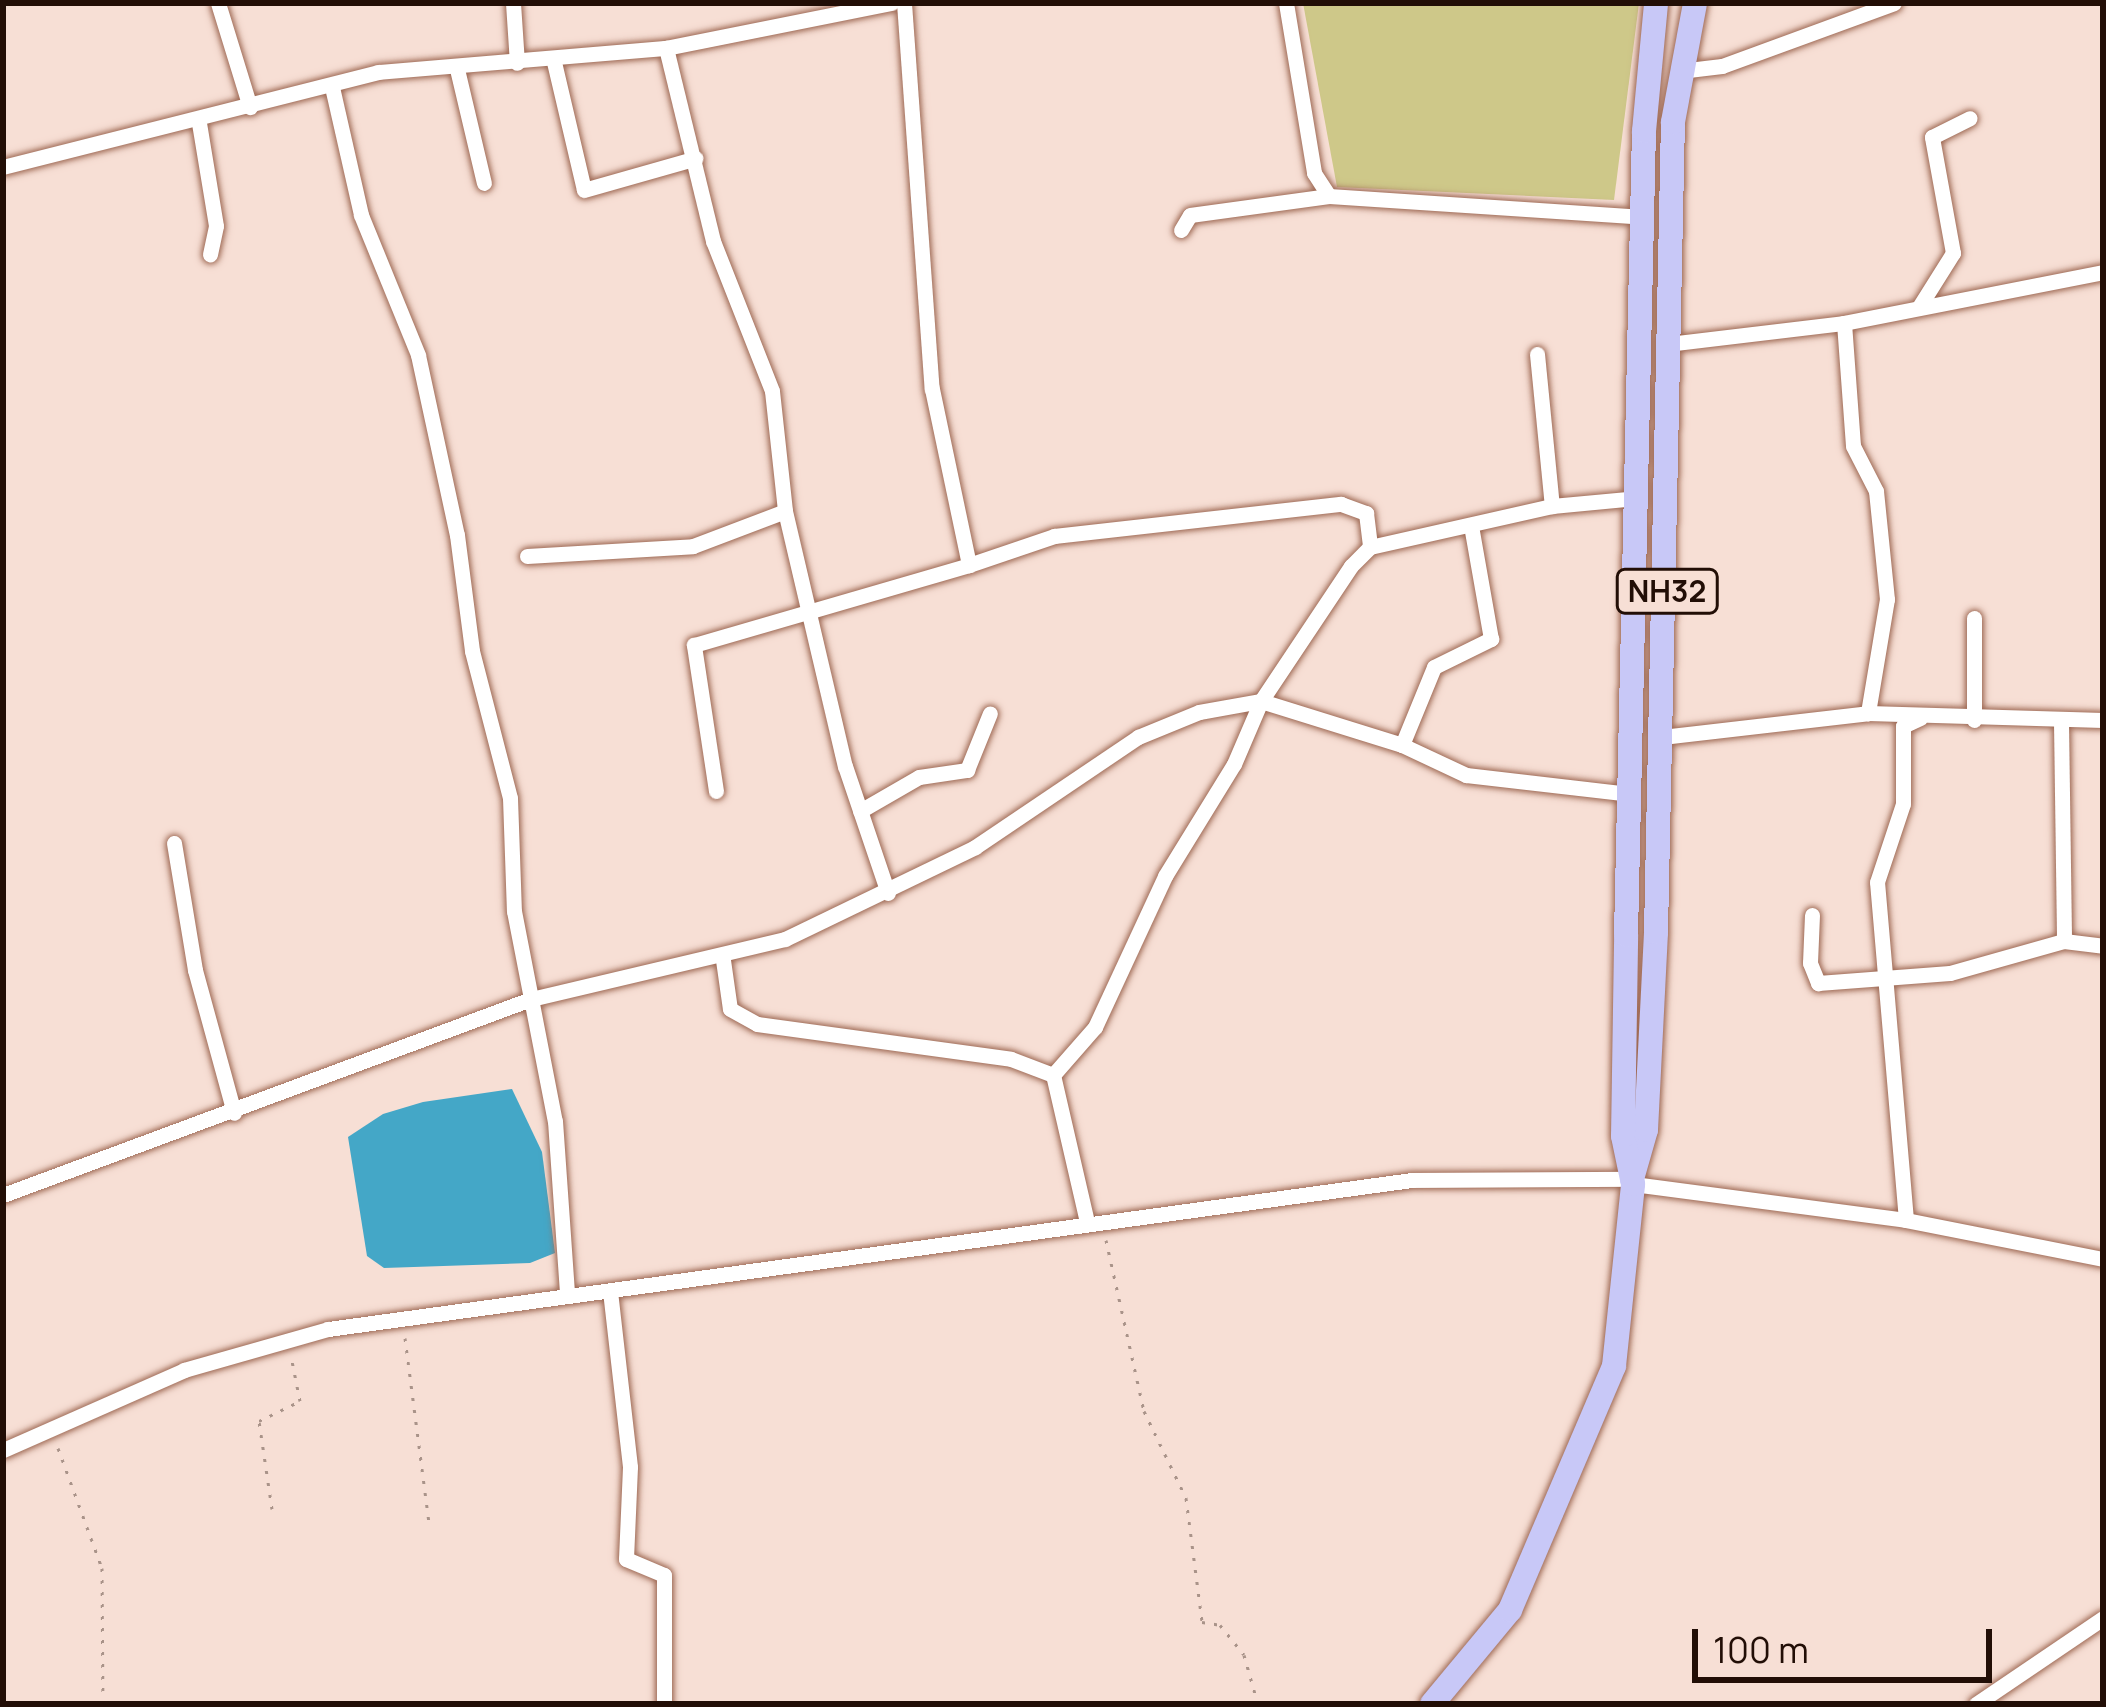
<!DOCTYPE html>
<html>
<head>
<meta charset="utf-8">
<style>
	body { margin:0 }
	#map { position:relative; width:2106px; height:1707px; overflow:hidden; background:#f7dfd5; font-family:Manrope,sans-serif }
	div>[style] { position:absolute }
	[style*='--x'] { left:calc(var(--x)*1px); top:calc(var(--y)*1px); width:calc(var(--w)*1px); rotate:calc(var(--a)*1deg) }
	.green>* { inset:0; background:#cec889 }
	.water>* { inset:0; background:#44a7c7 }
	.path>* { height:3px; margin-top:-1.5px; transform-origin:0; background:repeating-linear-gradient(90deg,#a99389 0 3px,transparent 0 12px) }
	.roads { filter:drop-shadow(0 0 3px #9e6954) drop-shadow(0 0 3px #9e6954) }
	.minor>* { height:15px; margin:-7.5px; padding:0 7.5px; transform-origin:7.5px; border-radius:7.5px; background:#fff }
	.primary>* { height:24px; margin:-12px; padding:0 12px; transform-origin:12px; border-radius:12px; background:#c8c8f7 }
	span { translate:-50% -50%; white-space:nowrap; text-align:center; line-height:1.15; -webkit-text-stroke:12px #f7dfd5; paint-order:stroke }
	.shield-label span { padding:3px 9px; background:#f7dfd5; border:3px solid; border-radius:9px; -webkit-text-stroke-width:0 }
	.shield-label { font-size:30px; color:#220e06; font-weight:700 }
	.frame { position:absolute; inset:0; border:6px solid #220e06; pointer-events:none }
	.scale { position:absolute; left:1692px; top:1629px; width:300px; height:54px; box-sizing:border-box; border:6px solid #220e06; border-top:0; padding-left:15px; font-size:36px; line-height:42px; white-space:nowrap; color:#220e06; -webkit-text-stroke:9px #f7dfd5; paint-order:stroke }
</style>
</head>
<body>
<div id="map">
	<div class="green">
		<div style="clip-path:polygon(1303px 3px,1639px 3px,1614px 200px,1337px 187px)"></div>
	</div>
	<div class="water">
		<div style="clip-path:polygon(512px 1089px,542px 1152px,555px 1253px,530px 1263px,384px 1268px,367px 1256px,348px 1137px,383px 1114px,423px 1102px)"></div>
	</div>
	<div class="path">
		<div style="--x:1106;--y:1240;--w:175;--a:77.5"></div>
		<div style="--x:1144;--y:1411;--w:97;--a:64.2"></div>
		<div style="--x:1186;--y:1498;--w:125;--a:82.6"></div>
		<div style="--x:1202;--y:1622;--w:18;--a:9"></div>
		<div style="--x:1220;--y:1625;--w:38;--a:51"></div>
		<div style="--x:1244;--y:1655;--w:51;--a:74.1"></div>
		<div style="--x:405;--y:1338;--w:186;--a:82.6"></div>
		<div style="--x:58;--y:1448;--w:128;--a:69.9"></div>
		<div style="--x:102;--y:1568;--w:128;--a:89.6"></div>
		<div style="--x:272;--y:1509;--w:89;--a:-98.4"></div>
		<div style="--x:259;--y:1421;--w:46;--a:-26"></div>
		<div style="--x:300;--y:1401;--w:41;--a:-101.3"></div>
	</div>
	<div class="roads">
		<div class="minor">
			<div style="--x:218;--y:3;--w:109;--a:72.9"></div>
			<div style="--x:513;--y:3;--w:60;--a:86.2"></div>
			<div style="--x:904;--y:3;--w:387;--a:85.9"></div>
			<div style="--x:932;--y:389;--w:180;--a:78.1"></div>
			<div style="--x:969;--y:565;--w:90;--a:-18.8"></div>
			<div style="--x:1054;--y:536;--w:289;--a:-6.4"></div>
			<div style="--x:1341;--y:504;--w:27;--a:20"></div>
			<div style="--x:1366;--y:513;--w:34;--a:83"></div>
			<div style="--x:1286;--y:3;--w:172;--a:80.6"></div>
			<div style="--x:1314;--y:173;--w:27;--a:57"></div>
			<div style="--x:1329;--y:196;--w:315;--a:3.8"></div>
			<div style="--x:666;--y:48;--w:199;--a:76.3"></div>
			<div style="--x:713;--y:241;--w:161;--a:68.5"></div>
			<div style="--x:772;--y:391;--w:121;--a:83.8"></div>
			<div style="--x:785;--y:511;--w:262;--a:76.8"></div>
			<div style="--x:845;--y:766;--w:134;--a:71.3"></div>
			<div style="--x:554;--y:62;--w:131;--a:76.8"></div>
			<div style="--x:584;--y:190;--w:116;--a:-15.9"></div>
			<div style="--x:457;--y:69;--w:117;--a:76.7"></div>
			<div style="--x:1680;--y:71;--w:42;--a:-6.8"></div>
			<div style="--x:1722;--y:66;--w:183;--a:-20.1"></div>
			<div style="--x:332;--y:87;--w:131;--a:77.2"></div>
			<div style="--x:361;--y:215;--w:151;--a:67.8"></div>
			<div style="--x:418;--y:355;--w:184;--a:77.8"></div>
			<div style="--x:457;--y:535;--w:117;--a:82.6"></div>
			<div style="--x:472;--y:651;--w:152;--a:75.5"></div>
			<div style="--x:510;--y:798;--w:113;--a:88"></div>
			<div style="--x:514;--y:911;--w:214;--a:79"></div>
			<div style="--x:555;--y:1121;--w:173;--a:86"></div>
			<div style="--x:199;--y:123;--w:104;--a:80.6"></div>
			<div style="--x:216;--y:226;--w:29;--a:102"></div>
			<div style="--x:3;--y:167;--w:387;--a:-14.2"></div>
			<div style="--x:378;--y:72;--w:289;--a:-4.8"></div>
			<div style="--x:666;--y:48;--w:230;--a:-11.3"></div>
			<div style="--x:1181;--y:230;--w:17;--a:-59"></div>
			<div style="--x:1190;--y:215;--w:140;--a:-7.8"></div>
			<div style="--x:1919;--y:307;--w:64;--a:-57.8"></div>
			<div style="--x:1953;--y:253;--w:118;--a:-100.3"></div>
			<div style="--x:1932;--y:137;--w:42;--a:-26.6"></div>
			<div style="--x:1844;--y:323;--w:123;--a:85.8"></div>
			<div style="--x:1853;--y:446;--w:51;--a:62.9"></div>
			<div style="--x:1876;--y:491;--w:109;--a:84.2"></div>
			<div style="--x:1887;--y:599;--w:116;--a:99.5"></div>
			<div style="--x:1668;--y:344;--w:177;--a:-6.8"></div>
			<div style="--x:1844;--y:323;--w:264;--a:-11.1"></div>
			<div style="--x:1537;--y:354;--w:153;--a:84.4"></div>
			<div style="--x:527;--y:556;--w:166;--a:-3.4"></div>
			<div style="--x:693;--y:546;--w:98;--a:-20.8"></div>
			<div style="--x:1974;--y:618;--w:102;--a:90"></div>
			<div style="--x:2061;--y:722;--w:219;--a:89.2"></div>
			<div style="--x:1662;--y:737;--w:207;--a:-6.6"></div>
			<div style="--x:1868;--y:713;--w:235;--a:1.7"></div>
			<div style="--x:1402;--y:745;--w:84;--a:-67.7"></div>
			<div style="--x:1434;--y:667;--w:64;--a:-26.2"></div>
			<div style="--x:1491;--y:639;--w:116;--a:-100"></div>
			<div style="--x:716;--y:791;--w:148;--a:-98.6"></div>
			<div style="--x:694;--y:645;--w:286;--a:-16.2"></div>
			<div style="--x:860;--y:811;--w:68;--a:-30"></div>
			<div style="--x:919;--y:777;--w:49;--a:-8.3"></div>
			<div style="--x:967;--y:770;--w:61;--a:-68"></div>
			<div style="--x:174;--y:843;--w:129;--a:80.6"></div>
			<div style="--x:195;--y:970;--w:148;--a:74.7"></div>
			<div style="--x:1812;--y:915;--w:48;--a:92.4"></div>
			<div style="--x:1810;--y:963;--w:22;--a:68"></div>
			<div style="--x:1818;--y:983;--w:132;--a:-4.3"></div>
			<div style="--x:1950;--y:973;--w:118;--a:-15.7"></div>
			<div style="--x:2064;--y:941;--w:39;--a:7"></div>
			<div style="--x:723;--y:960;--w:49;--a:81.9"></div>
			<div style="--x:730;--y:1009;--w:31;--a:29"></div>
			<div style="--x:757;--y:1024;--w:256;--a:7.8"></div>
			<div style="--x:1011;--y:1059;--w:45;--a:20.9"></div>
			<div style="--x:1633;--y:1184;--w:275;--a:7.5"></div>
			<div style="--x:1906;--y:1220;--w:201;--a:11.2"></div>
			<div style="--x:3;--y:1195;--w:563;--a:-20.37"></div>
			<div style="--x:531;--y:999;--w:261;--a:-13.3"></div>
			<div style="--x:785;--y:939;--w:211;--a:-25.8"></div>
			<div style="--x:975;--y:847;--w:197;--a:-34"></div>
			<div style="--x:1138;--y:737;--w:66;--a:-22.3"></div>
			<div style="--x:1199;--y:712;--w:63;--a:-10.1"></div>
			<div style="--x:1261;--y:701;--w:148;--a:17.3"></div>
			<div style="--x:1402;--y:745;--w:71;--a:25.1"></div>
			<div style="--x:1466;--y:775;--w:164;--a:6.6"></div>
			<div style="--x:1906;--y:1220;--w:339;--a:-94.9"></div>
			<div style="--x:1877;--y:882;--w:82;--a:-71.6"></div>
			<div style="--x:1903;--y:804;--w:78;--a:-90"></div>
			<div style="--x:1903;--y:726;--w:19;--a:-25"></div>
			<div style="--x:1087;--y:1222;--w:151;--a:-103"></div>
			<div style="--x:1053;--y:1075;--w:64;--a:-48.8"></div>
			<div style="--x:1095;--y:1027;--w:166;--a:-65.1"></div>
			<div style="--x:1165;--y:876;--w:132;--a:-58.4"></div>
			<div style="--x:1234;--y:764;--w:69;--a:-66.8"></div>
			<div style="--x:1261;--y:701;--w:162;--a:-56.3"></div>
			<div style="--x:1351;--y:566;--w:27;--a:-45"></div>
			<div style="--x:1370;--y:547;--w:187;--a:-12.7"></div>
			<div style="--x:1552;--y:506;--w:84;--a:-5.4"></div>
			<div style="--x:610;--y:1291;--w:177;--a:83.5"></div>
			<div style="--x:630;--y:1467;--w:92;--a:92.5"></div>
			<div style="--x:626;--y:1559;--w:41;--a:22.8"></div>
			<div style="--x:664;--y:1575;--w:129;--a:90"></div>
			<div style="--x:3;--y:1450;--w:198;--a:-23.8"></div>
			<div style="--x:184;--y:1370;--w:150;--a:-15.9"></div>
			<div style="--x:328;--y:1329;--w:1094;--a:-7.83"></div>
			<div style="--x:1412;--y:1180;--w:220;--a:-0.3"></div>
			<div style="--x:1976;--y:1704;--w:153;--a:-34.1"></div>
		</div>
		<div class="primary">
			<div style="--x:1632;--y:1179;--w:51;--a:-74.1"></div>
			<div style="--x:1646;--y:1130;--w:198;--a:-87.1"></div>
			<div style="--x:1656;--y:932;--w:810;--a:-88.8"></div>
			<div style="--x:1673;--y:122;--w:121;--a:-79.5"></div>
			<div style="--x:1432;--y:1704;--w:122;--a:-50.3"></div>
			<div style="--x:1510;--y:1610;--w:265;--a:-66.9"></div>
			<div style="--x:1614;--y:1366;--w:183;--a:-84"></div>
			<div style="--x:1633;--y:1184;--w:49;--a:-101.8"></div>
			<div style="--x:1623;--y:1136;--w:201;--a:-89.1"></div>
			<div style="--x:1626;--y:935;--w:804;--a:-88.72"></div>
			<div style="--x:1644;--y:131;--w:129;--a:-84.6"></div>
		</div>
	</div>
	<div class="shield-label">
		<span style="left:1667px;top:591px">NH32</span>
	</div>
	<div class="frame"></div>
	<div class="scale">100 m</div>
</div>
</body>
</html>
